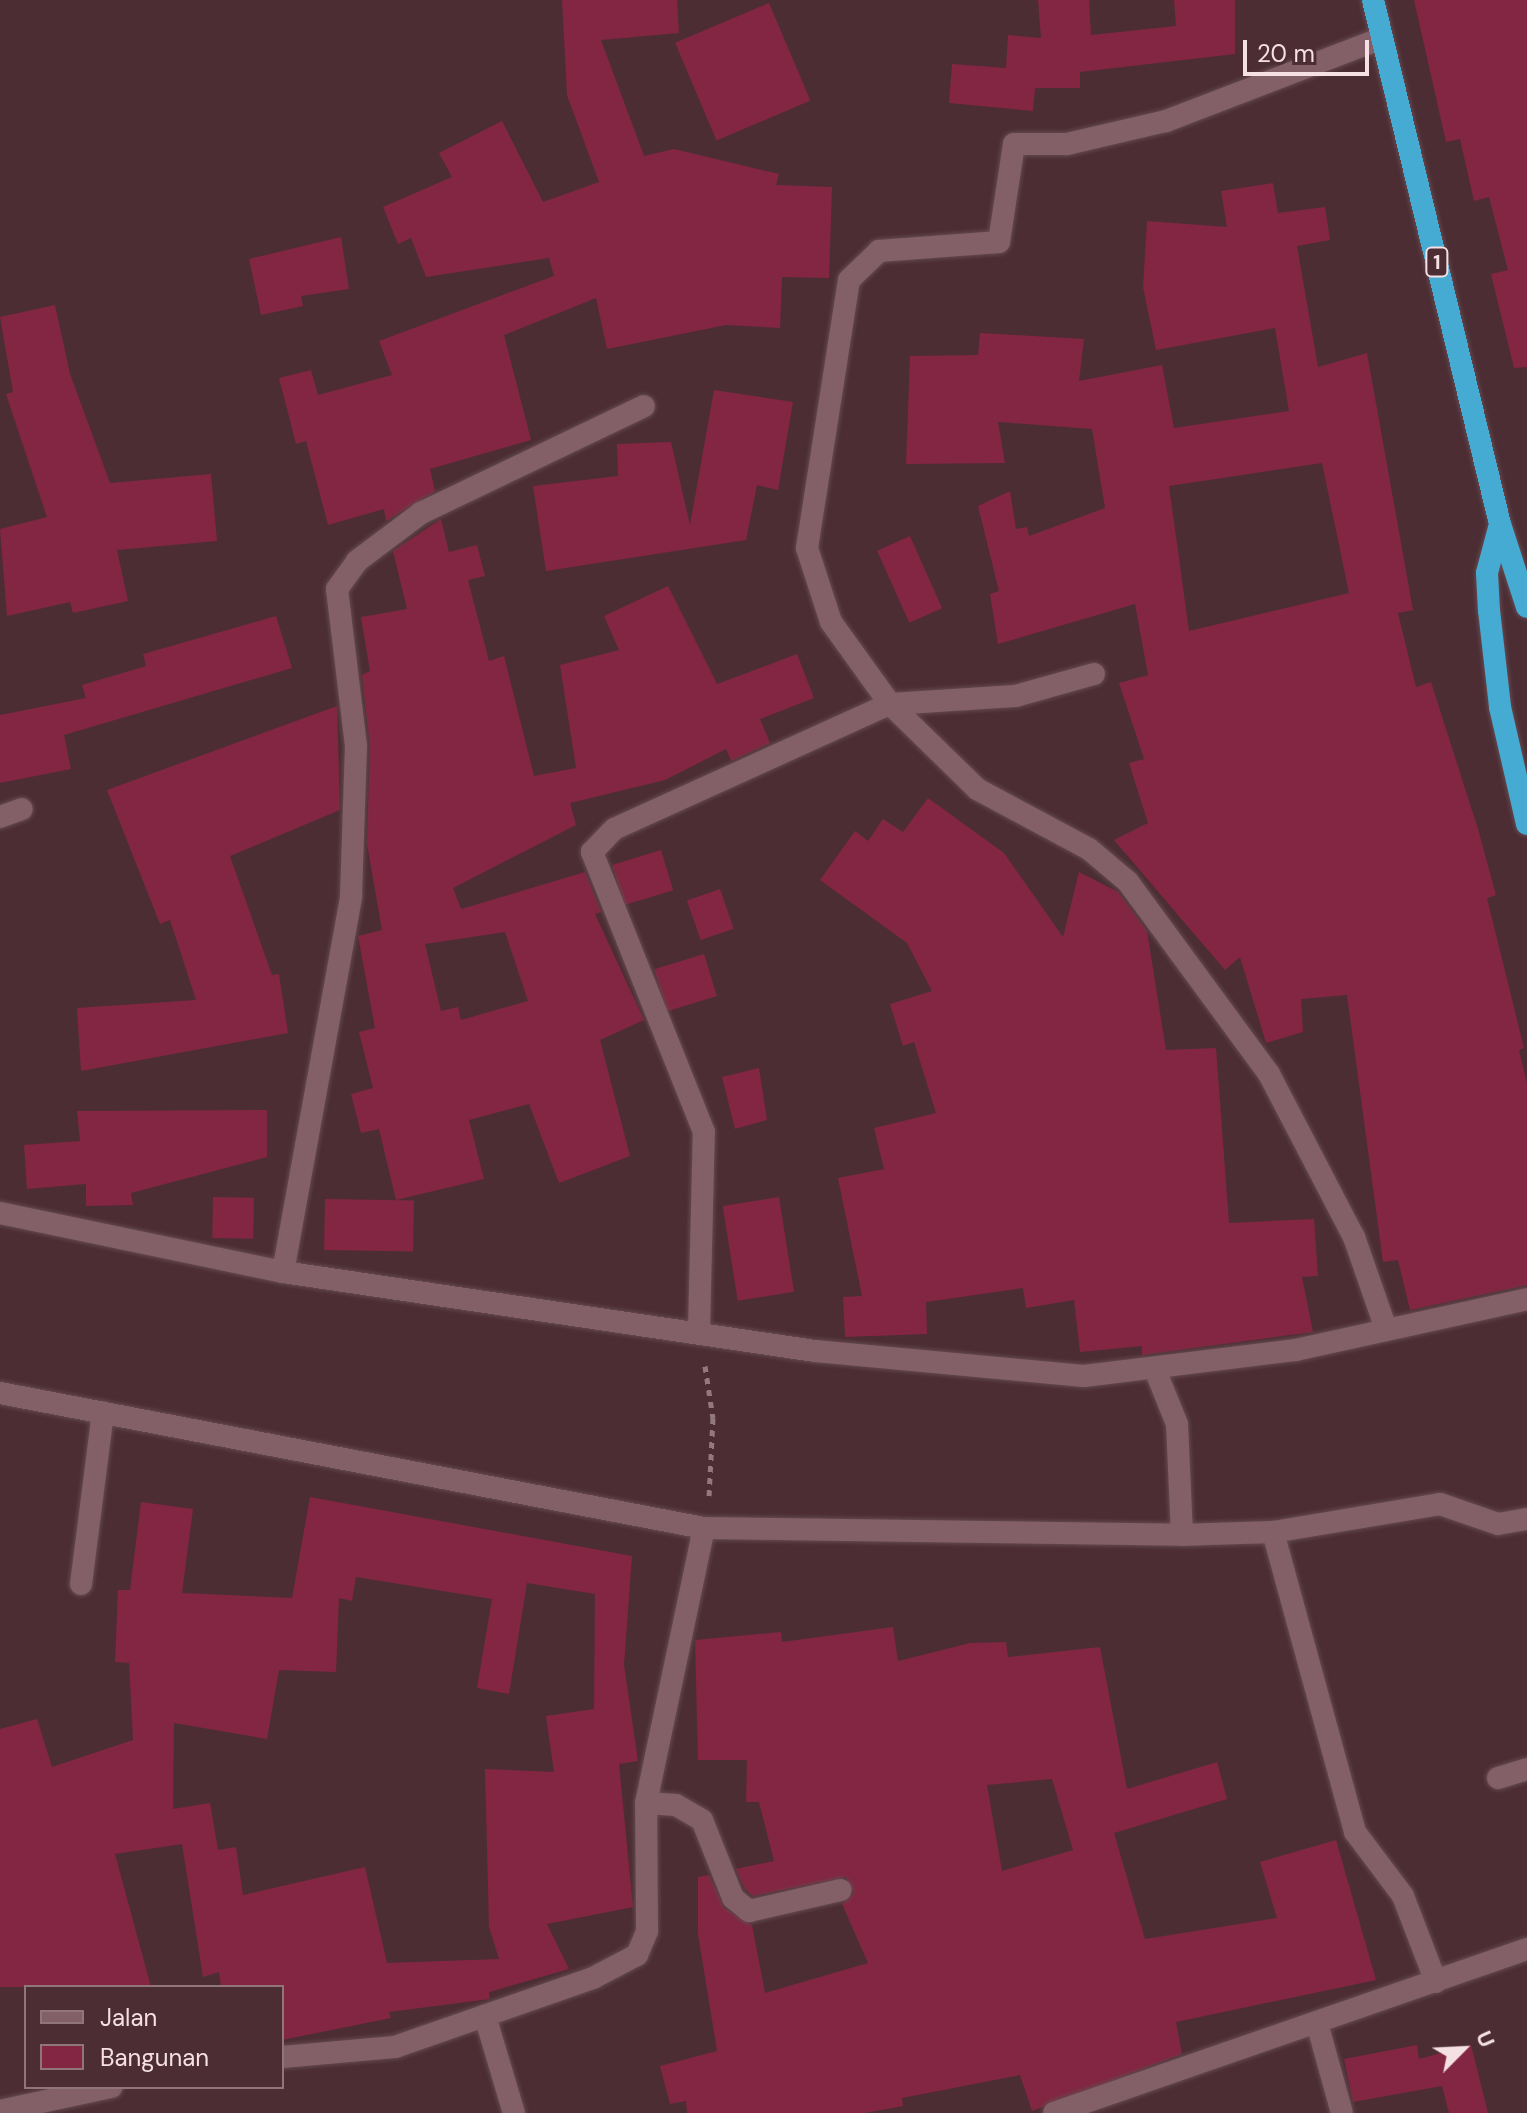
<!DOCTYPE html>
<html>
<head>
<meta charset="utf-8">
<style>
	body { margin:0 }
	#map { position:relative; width:1527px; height:2113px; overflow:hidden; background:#4c2d34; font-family:"DM Sans",sans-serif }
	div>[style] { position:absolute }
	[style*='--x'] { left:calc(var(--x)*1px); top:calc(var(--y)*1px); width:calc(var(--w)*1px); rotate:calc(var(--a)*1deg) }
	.building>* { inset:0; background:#832643; transform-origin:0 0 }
	.path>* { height:5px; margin-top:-2.5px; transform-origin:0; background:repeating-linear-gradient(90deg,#93787e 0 6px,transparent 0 12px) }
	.roads { filter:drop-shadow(0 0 2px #644a50) drop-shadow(0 0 2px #644a50) }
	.minor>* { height:22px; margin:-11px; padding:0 11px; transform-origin:11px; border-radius:11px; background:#836067 }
	.tertiary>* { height:22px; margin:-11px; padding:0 11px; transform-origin:11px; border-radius:11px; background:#836067 }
	.trunk>* { height:22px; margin:-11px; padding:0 11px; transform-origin:11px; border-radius:11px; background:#46abd2 }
	span { translate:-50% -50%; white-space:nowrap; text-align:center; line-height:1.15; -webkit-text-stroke:8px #4c2d34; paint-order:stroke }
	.shield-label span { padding:2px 6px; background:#4c2d34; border:2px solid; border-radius:6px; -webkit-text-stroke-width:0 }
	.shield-label { font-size:20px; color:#f5e0e4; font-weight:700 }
	.legend { position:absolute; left:24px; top:1985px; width:260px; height:104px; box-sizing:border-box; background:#4c2d34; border:2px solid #90757a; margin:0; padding:10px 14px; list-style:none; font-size:24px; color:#f5e0e4 }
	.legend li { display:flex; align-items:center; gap:16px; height:40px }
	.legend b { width:40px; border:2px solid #90757a }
	.north { position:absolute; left:1423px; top:2009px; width:80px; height:80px; -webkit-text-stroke:6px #4c2d34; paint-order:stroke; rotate:66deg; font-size:22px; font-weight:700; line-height:32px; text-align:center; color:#f5e0e4 }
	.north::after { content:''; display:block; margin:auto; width:28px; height:36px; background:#f5e0e4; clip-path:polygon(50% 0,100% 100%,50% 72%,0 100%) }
	.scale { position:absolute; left:1243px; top:40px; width:126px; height:36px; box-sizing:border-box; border:4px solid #f5e0e4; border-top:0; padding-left:10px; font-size:24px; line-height:28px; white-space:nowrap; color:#f5e0e4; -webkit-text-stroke:6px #4c2d34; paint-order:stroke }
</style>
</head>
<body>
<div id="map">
	<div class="building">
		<div style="clip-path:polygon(562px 0,677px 0,679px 33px,601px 40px,644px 156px,674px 149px,779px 174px,776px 185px,832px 187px,829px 278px,782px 277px,780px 328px,726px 325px,607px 349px,596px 298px,504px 335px,531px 440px,430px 469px,435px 491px,386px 521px,384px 509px,328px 525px,306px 441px,296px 444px,279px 378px,311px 370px,318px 395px,392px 375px,379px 341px,554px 276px,549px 258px,426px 277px,411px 238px,398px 244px,383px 207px,452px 177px,439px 153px,502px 121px,543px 202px,599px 182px,567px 95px)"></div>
		<div style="clip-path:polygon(1038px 0,1089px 0,1091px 35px,1176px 26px,1174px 0,1235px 0,1235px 54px,1080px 72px,1080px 88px,1035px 88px,1033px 111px,949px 103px,952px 64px,1006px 68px,1008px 35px,1041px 38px)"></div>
		<div style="clip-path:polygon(1414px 0,1527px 0,1527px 367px,1514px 368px,1491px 274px,1508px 270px,1489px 197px,1474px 201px,1460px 139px,1446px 142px)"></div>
		<div style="left:769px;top:3px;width:106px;height:102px;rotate:67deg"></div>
		<div style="clip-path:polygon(evenodd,1273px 183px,1278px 213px,1325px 207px,1330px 240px,1297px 246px,1318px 367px,1367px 353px,1413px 610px,1398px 613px,1416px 687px,1431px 682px,1478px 829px,1496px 895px,1487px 898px,1524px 1048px,1519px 1050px,1527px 1083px,1527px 1285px,1410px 1310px,1398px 1260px,1383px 1262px,1347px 995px,1301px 999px,1303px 1032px,1266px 1043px,1240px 957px,1225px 970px,1114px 840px,1148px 823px,1129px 763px,1144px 759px,1119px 683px,1148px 675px,1135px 604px,998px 644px,990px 594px,999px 591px,978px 506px,1010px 491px,1016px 529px,1027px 527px,1029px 536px,1105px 508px,1092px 429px,998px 422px,1005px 463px,906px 464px,910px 356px,978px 355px,980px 333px,1084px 339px,1079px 381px,1162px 365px,1174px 428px,1289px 411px,1275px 328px,1156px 350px,1143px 287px,1147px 221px,1227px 227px,1221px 191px,1273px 183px,1322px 463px,1349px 593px,1189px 631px,1169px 486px,1322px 463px)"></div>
		<div style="clip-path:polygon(341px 237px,349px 289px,301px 296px,303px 306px,261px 315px,249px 259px)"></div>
		<div style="clip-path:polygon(55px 305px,70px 374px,110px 483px,211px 474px,217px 541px,117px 550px,128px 601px,73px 613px,70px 602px,7px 616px,0 529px,47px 517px,6px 394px,13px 392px,0 317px)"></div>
		<div style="clip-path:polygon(714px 390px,793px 402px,778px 490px,757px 485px,746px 540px,546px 571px,533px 486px,618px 476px,617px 444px,671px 442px,690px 525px)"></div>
		<div style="clip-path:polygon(evenodd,441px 519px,449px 552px,477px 545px,485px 576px,468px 580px,489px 661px,504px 656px,534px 776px,576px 768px,560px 665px,619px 650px,604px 616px,668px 586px,717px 684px,797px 654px,814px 698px,760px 719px,770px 743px,731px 761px,726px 749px,665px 780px,570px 803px,576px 825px,453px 888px,461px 909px,585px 872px,601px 912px,595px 914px,644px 1020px,600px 1040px,630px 1156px,559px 1183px,529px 1104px,469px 1120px,484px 1179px,396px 1200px,379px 1129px,361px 1133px,351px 1094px,373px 1088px,359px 1032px,375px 1028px,358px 936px,382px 930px,367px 844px,370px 746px,362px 675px,370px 671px,361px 617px,407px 609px,393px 551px,441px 519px,505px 932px,528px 1001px,461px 1020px,458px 1007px,441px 1011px,425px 944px,505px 932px)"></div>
		<div style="left:910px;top:536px;width:79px;height:36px;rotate:66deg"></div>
		<div style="clip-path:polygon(276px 616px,292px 668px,64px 735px,71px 769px,0 783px,0 715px,86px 698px,82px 685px,146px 666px,143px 654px)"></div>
		<div style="clip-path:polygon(337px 706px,340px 810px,230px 856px,272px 975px,279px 974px,288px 1033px,81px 1071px,77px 1008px,196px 1000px,170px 920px,160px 924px,107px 790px)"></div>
		<div style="clip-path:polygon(928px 798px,1004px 853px,1063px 937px,1079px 872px,1118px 892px,1147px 931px,1166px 1050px,1216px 1048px,1229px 1223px,1314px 1219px,1318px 1276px,1302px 1277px,1313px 1332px,1142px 1355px,1142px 1346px,1080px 1352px,1074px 1300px,1026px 1308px,1023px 1288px,926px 1302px,927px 1334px,845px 1337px,843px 1297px,862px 1296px,838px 1178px,884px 1169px,874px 1128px,936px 1113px,914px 1042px,903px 1046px,890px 1004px,932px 991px,907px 943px,820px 880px,855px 831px,868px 841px,883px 819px,903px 832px)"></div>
		<div style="left:661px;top:850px;width:42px;height:51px;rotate:73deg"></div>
		<div style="left:720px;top:889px;width:42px;height:35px;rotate:71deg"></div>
		<div style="left:704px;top:954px;width:44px;height:52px;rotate:73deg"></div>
		<div style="clip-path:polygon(759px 1068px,767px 1120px,735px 1129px,722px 1077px)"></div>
		<div style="clip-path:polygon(267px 1110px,267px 1157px,131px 1193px,133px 1205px,86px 1206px,86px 1184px,27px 1189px,24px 1145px,80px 1141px,77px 1111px)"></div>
		<div style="left:213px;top:1197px;width:41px;height:41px;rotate:1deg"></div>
		<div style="left:779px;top:1197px;width:96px;height:57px;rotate:81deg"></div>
		<div style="left:325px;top:1199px;width:89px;height:51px;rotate:1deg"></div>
		<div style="clip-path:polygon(evenodd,310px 1497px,632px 1556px,624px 1665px,638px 1761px,619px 1764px,633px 1907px,547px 1924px,569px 1969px,489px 1992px,490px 1999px,389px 2012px,391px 2018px,282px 2040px,282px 1987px,221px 1987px,219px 1972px,203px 1977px,182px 1844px,115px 1854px,151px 1987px,0 1987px,0 1729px,37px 1719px,52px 1767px,133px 1740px,129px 1663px,115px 1662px,118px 1590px,130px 1590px,141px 1502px,193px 1509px,182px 1593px,292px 1598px,310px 1497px,356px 1577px,492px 1599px,477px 1688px,509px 1694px,527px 1583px,595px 1594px,594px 1709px,546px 1716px,554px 1772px,485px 1769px,489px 1927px,499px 1959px,387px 1963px,365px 1867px,243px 1895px,236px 1847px,218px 1850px,210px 1803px,173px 1809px,174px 1723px,267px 1739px,279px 1670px,336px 1672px,339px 1598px,352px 1601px,356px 1577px)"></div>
		<div style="clip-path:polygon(evenodd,893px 1627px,898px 1661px,970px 1643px,1006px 1642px,1008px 1657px,1100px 1647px,1127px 1789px,1217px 1762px,1227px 1799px,1114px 1833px,1145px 1939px,1277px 1918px,1260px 1862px,1336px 1840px,1376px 1980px,1176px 2022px,1182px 2054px,1032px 2111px,1020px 2075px,902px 2098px,903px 2106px,865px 2113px,687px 2113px,686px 2101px,670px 2104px,660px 2066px,717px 2051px,698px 1934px,698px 1877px,709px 1875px,724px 1908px,752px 1925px,765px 1993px,868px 1963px,842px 1904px,854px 1893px,846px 1877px,753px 1896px,745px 1889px,736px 1869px,774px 1861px,759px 1802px,746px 1802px,747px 1760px,698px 1760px,695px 1640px,781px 1632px,782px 1642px,893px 1627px,1052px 1779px,1073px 1850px,1002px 1871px,987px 1785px,1052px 1779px)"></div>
		<div style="clip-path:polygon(1417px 2045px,1419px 2059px,1471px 2045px,1488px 2113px,1449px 2113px,1442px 2086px,1353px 2102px,1344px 2059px)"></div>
	</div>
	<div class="path">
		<div style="--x:705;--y:1366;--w:53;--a:81.3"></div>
		<div style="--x:713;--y:1418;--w:78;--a:92.9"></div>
	</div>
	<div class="roads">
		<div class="minor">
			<div style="--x:1094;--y:674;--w:82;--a:164.4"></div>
			<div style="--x:1015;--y:696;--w:125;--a:176.3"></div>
			<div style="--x:890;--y:704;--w:101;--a:-125.7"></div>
			<div style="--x:831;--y:622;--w:78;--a:-108"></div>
			<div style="--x:807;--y:548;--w:271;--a:-81.1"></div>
			<div style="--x:849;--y:280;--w:42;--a:-44"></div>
			<div style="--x:879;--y:251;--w:120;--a:-4.3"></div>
			<div style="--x:999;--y:242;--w:99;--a:-81.3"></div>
			<div style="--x:1014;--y:144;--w:53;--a:0"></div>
			<div style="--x:1067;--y:144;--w:102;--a:-13.1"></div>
			<div style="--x:1166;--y:121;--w:229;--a:-21"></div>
			<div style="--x:0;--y:817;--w:23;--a:-20"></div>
			<div style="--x:283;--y:1272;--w:382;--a:-79.7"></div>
			<div style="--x:351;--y:896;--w:150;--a:-88.1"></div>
			<div style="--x:356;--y:746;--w:158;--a:-96.9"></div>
			<div style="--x:337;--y:589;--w:34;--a:-54"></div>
			<div style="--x:357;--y:561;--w:80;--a:-36.9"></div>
			<div style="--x:421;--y:513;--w:247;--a:-25.6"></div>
			<div style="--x:699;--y:1330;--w:198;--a:-88.6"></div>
			<div style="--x:704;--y:1132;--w:302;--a:-111.8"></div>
			<div style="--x:592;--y:852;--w:32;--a:-46"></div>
			<div style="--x:614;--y:829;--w:303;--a:-24.4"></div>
			<div style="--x:890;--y:704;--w:122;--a:44.3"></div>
			<div style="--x:977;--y:789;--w:127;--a:28.2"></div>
			<div style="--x:1089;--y:849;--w:51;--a:40.2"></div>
			<div style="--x:1128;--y:882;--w:238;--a:53.7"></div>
			<div style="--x:1269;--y:1074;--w:184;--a:62.5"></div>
			<div style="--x:1354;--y:1237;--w:94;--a:70.8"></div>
			<div style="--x:1156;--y:1372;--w:56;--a:68"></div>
			<div style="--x:1177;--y:1424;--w:111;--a:87.4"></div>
			<div style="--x:0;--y:1393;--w:717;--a:10.86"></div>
			<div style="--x:704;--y:1528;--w:478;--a:0.8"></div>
			<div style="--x:1182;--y:1535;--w:91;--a:-1.9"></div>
			<div style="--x:1273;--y:1532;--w:169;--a:-9.5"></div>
			<div style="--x:1440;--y:1504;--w:61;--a:19"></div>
			<div style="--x:1498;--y:1524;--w:29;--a:-10"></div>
			<div style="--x:1273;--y:1532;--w:311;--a:74.7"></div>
			<div style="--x:1355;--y:1832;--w:80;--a:53.1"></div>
			<div style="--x:1403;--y:1896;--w:92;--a:69"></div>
			<div style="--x:81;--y:1584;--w:173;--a:-82.7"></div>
			<div style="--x:1498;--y:1778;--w:30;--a:-17"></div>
			<div style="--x:646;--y:1803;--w:30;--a:4"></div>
			<div style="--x:676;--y:1805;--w:30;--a:30"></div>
			<div style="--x:702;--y:1820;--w:84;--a:68.3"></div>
			<div style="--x:733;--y:1898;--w:21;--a:39"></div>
			<div style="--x:749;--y:1911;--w:94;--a:-12.9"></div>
			<div style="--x:485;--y:2016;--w:101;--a:73.4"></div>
			<div style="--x:1317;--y:2023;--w:93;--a:74.5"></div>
			<div style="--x:282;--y:2057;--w:113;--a:-5.1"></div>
			<div style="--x:395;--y:2047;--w:210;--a:-19.2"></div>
			<div style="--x:593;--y:1978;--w:50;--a:-27.6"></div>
			<div style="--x:637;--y:1955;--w:26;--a:-67"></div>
			<div style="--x:647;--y:1931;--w:128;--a:-90.4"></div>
			<div style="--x:646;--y:1803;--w:281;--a:-78.1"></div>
			<div style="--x:0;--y:2111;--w:114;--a:-12.2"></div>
			<div style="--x:1054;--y:2113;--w:501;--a:-19.12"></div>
		</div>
		<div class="tertiary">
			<div style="--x:0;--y:1213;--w:289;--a:11.8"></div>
			<div style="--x:283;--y:1272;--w:538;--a:8.45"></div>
			<div style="--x:815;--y:1351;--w:270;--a:5.3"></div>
			<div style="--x:1084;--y:1376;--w:214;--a:-7"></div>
			<div style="--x:1296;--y:1350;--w:237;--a:-12.4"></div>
		</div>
		<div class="trunk">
			<div style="--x:1373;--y:0;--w:539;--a:76.38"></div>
			<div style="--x:1500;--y:524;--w:87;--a:72"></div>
			<div style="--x:1500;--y:524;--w:51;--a:104.9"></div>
			<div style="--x:1487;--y:573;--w:37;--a:87"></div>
			<div style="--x:1489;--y:610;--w:98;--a:83.5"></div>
			<div style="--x:1500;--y:707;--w:120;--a:77"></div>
		</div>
	</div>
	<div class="shield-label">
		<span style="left:1437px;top:262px">1</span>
	</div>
	<ul class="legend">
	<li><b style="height:10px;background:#836067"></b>Jalan</li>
	<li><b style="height:22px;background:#832643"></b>Bangunan</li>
	</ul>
	<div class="north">U</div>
	<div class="scale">20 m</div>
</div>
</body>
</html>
